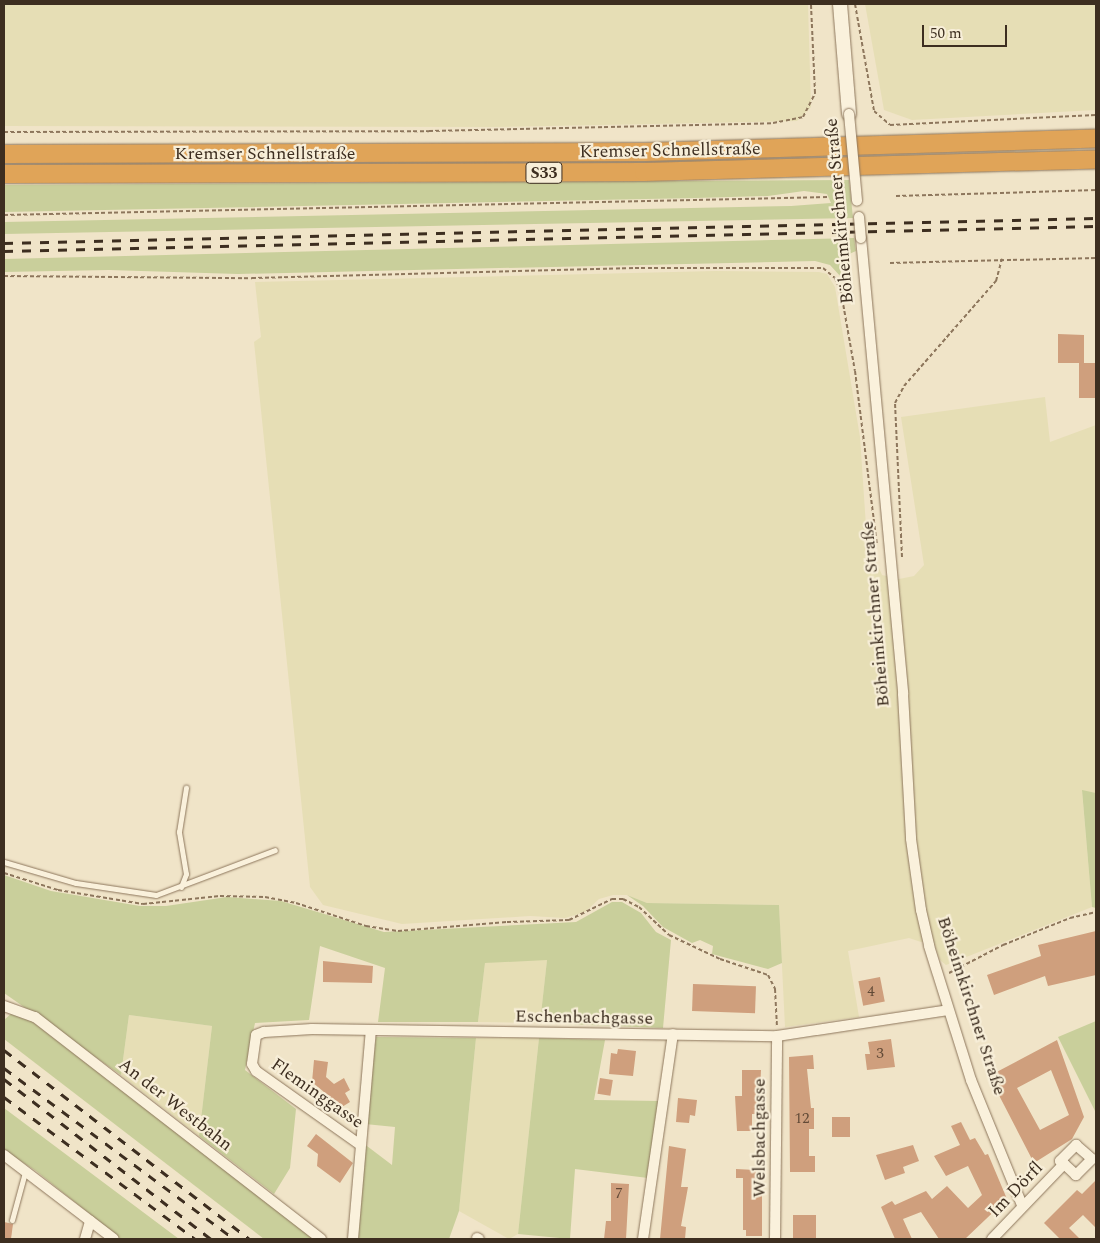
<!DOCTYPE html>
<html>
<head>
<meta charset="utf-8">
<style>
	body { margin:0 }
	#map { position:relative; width:1100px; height:1243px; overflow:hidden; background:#f0e4c8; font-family:Spectral,serif }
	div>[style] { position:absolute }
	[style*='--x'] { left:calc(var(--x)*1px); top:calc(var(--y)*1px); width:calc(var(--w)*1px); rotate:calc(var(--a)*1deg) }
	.farmland>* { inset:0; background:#e6deb5 }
	.green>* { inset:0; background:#c9cf9b }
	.building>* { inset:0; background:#cf9f7d; transform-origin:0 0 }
	.path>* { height:2px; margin-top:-1px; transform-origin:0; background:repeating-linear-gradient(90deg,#8d765c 0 4px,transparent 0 6.5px) }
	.roads { filter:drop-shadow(0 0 1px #8d765c) drop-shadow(0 0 1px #8d765c) }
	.lane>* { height:5px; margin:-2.5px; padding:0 2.5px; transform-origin:2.5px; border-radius:2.5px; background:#faf1dc }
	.street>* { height:10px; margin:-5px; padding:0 5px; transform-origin:5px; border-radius:5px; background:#faf1dc }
	.secondary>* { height:14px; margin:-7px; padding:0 7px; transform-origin:7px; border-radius:7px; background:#faf1dc }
	.highway>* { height:18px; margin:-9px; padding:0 9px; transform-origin:9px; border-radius:9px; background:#e0a458 }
	.rail>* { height:3px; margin-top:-1.5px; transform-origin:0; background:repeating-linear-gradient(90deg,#3d2e20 0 9px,transparent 0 18px) }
	.bridges { filter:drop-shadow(0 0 1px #8d765c) drop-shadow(0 0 1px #8d765c) }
	.street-bridge>* { height:10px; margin:-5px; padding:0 5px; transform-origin:5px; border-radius:5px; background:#faf1dc }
	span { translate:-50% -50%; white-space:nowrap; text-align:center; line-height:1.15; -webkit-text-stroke:4.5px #f7eed8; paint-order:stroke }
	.number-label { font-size:15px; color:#624a37 }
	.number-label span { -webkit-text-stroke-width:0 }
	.shield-label span { padding:1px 4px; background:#f7eed8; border:1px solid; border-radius:4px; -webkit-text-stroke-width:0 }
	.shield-label { font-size:16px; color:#3d2e20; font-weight:700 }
	.street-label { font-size:18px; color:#3d2e20 }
	.frame { position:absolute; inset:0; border:5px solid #3d2e20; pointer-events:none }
	.scale { position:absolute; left:922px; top:25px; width:85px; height:22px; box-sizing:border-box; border:2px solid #3d2e20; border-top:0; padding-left:6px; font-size:15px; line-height:18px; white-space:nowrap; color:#3d2e20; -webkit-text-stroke:4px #f7eed8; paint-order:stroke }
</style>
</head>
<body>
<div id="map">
	<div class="farmland">
		<div style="clip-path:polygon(4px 4px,808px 4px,811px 107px,797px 121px,652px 124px,491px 127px,4px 126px)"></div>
		<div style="clip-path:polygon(865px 4px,1096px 4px,1096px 110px,912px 120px,884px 110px)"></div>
		<div style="clip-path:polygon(715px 271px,819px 272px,827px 274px,835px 287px,860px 437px,867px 541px,882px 575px,899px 579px,914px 576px,924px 565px,901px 417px,1045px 397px,1050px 442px,1096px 425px,1096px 793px,1082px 791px,1092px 907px,946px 965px,940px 960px,933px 941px,921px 942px,909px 938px,848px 951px,859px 1017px,785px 1027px,779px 905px,647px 903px,627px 895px,613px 895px,599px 899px,585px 912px,565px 918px,530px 916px,402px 924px,323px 905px,310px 887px,254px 342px,261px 337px,255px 282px)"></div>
		<div style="clip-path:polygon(506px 960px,547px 960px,540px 1023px,478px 1022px,485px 963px)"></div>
		<div style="clip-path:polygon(129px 1015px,212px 1026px,199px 1136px,121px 1075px)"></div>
		<div style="clip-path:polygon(476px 1038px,539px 1038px,518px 1234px,509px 1239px,459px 1211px)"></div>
	</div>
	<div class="green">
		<div style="clip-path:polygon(849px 180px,853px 218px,4px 234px,4px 222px,791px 206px,831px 203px,827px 194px,804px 191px,768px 196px,696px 198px,4px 212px,4px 185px)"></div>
		<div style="clip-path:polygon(854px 238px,856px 251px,840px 258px,841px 277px,830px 265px,815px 261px,238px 274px,109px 270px,4px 272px,4px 259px)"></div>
		<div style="clip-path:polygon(1082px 790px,1096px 793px,1096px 908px,1092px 907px)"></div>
		<div style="clip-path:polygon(4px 875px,51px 891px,140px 906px,166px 906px,227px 897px,281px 901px,384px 932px,576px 922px,612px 902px,622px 902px,641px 913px,656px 932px,671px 940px,663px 1028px,540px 1023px,547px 960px,485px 963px,478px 1022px,378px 1022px,385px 968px,320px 946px,309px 1020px,255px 1023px,245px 1070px,296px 1109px,290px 1168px,274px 1194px,199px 1136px,212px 1026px,129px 1015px,121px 1075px,4px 993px)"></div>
		<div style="clip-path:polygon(627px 895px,647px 903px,779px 905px,782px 963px,768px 969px,712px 954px,713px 946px,700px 940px,692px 943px,663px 927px,643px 906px)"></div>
		<div style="clip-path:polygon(12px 1013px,25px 1016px,315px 1239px,264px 1239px,4px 1039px,4px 1020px)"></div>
		<div style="clip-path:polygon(1096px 1021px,1096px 1113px,1058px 1037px)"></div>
		<div style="clip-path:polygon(376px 1037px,476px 1038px,459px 1211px,449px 1239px,357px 1239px,363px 1143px,392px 1165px,395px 1127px,365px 1124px)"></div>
		<div style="clip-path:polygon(539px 1038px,605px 1040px,594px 1100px,659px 1101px,648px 1178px,575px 1169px,570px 1239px,518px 1234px)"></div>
		<div style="clip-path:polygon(4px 1108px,179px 1239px,121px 1239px,36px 1171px,4px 1150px)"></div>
	</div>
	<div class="building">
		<div style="clip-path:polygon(1058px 334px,1084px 335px,1084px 363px,1096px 363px,1096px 398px,1079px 398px,1079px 363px,1058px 363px)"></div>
		<div style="clip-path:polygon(1096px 931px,1096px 975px,1048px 986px,1045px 976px,994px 995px,987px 975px,1041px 956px,1038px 945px)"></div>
		<div style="clip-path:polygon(323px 961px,373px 966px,372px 983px,323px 982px)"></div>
		<div style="left:880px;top:977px;width:25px;height:22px;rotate:79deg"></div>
		<div style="left:693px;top:984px;width:63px;height:27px;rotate:2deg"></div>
		<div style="clip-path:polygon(891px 1039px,895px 1067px,867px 1070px,865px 1054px,870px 1054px,868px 1042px)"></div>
		<div style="clip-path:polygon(evenodd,1057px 1040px,1084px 1117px,1072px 1139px,1034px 1163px,989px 1076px,1057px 1040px,1051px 1070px,1069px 1115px,1040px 1130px,1017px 1088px,1051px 1070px)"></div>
		<div style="clip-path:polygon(618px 1049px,636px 1051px,633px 1076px,609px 1074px,611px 1053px,617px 1054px)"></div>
		<div style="clip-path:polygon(813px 1055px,814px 1069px,807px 1069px,811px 1108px,814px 1108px,814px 1129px,809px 1129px,809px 1156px,815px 1156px,815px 1172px,790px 1172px,789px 1057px)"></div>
		<div style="clip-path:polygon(314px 1060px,328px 1062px,326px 1077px,334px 1084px,344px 1078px,350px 1090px,345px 1093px,350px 1102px,337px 1110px,330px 1097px,312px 1082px)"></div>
		<div style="clip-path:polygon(742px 1070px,761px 1070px,759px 1114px,752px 1114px,752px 1131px,737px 1131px,735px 1096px,742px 1096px)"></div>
		<div style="left:600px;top:1078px;width:13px;height:16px;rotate:9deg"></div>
		<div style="clip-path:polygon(678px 1098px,697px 1100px,695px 1116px,690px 1115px,689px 1123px,676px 1122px)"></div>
		<div style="left:832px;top:1117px;width:18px;height:20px"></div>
		<div style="clip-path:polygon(961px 1122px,970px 1140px,975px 1138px,985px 1155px,988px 1154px,1007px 1199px,965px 1239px,939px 1239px,921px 1212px,903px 1219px,912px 1239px,895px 1239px,881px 1207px,892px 1201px,895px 1205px,926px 1191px,932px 1199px,947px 1186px,968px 1208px,982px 1195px,968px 1166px,946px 1176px,934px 1156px,960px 1145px,951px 1126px)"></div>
		<div style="clip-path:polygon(316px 1134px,353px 1163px,340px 1183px,317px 1166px,318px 1154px,307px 1146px)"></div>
		<div style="clip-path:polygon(913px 1145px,919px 1161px,903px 1167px,905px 1173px,885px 1180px,876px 1155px)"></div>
		<div style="clip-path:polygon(669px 1146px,686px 1149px,681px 1187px,688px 1187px,681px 1226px,686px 1227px,685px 1239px,660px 1239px)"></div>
		<div style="clip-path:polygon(736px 1169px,756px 1170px,756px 1184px,762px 1184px,762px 1236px,746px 1236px,746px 1230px,743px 1230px,743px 1178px,736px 1178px)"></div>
		<div style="clip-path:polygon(1096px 1180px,1096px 1228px,1083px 1215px,1069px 1228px,1080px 1239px,1060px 1239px,1044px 1223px,1077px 1190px,1082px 1194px)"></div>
		<div style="clip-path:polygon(611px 1183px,629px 1184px,626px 1239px,604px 1239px,606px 1221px,611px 1221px)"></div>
		<div style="left:793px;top:1215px;width:23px;height:24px"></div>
		<div style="clip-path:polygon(4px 1222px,13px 1224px,11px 1239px,4px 1239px)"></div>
	</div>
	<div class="path">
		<div style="--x:855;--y:4;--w:109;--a:79.9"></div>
		<div style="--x:874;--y:111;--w:21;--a:41"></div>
		<div style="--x:890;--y:125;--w:206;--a:-2.8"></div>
		<div style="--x:4;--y:132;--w:425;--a:-0.1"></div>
		<div style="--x:429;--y:131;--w:344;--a:-1.3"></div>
		<div style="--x:773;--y:123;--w:31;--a:-11"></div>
		<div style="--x:803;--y:117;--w:27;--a:-63"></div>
		<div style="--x:815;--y:93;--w:89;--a:-92.6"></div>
		<div style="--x:896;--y:196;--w:200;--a:-1.7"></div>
		<div style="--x:4;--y:215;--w:824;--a:-1.25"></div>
		<div style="--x:890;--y:263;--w:206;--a:-1.4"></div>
		<div style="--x:4;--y:276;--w:248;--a:0.5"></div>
		<div style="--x:252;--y:278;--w:383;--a:-1.5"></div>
		<div style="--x:635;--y:268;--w:188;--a:0"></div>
		<div style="--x:823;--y:268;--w:16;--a:40"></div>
		<div style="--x:835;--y:278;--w:15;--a:67"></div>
		<div style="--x:841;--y:292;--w:80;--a:80"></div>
		<div style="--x:855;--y:371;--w:174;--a:82.8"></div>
		<div style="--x:902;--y:557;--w:154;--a:-92.6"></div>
		<div style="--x:895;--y:403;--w:19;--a:-62"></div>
		<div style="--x:904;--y:386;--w:140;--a:-48.8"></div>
		<div style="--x:996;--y:281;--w:23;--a:-75"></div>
		<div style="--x:4;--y:873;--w:57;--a:17.5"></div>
		<div style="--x:58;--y:890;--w:86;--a:9.4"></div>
		<div style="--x:143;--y:904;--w:77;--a:-5.9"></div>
		<div style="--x:220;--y:896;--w:45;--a:1.3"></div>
		<div style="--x:265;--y:897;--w:32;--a:11"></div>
		<div style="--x:296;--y:903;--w:74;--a:18.2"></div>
		<div style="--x:366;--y:926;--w:32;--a:9"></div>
		<div style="--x:398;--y:931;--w:109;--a:-4.7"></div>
		<div style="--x:507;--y:922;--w:62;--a:-1.8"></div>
		<div style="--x:569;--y:920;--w:48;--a:-26"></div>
		<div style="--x:612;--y:899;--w:11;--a:0"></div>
		<div style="--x:623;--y:899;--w:18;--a:27"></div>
		<div style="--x:639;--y:907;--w:41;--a:43"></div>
		<div style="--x:669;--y:935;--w:56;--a:25.2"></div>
		<div style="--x:720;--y:959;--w:51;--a:18.4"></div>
		<div style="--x:768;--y:975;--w:16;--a:63"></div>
		<div style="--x:775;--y:989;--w:37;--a:87"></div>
		<div style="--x:949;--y:973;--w:61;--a:-27.4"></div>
		<div style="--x:1003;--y:945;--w:72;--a:-21.9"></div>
		<div style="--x:1070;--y:918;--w:27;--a:-13"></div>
	</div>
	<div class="roads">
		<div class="lane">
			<div style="--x:4;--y:862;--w:75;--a:16.3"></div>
			<div style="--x:76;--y:883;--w:81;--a:8.5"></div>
			<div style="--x:156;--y:895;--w:127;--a:-20.7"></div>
			<div style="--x:181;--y:887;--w:14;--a:-69"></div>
			<div style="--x:186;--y:874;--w:43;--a:-99.5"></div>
			<div style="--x:179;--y:832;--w:45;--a:-81"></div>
			<div style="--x:12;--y:1220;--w:50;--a:-74.8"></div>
		</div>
		<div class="street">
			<div style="--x:861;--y:238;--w:458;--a:84.7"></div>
			<div style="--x:903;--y:694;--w:145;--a:86.8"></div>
			<div style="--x:911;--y:839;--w:72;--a:82"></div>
			<div style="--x:921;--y:910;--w:37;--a:77"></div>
			<div style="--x:929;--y:946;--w:140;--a:72.6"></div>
			<div style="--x:971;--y:1080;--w:135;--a:67.8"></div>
			<div style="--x:4;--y:1006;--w:33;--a:20"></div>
			<div style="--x:35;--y:1017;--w:362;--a:37.8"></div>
			<div style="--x:359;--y:1144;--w:126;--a:-144.7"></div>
			<div style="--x:256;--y:1071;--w:8;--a:-120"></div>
			<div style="--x:252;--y:1064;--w:29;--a:-82"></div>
			<div style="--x:256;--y:1035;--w:9;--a:-21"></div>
			<div style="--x:264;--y:1032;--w:48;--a:-3.6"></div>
			<div style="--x:312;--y:1029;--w:465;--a:0.9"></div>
			<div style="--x:777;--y:1036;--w:173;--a:-8.6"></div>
			<div style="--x:4;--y:1155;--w:138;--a:37.4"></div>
			<div style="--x:477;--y:1238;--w:2;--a:27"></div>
			<div style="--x:85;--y:1239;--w:19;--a:-74"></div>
			<div style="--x:353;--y:1239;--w:209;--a:-85.1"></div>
			<div style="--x:643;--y:1239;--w:207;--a:-81.7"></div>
			<div style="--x:775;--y:1239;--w:203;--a:-89.4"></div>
			<div style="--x:992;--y:1239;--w:104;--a:-46.2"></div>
			<div style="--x:1064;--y:1164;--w:5;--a:-143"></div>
			<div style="--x:1060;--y:1161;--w:23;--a:-45"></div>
			<div style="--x:1076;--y:1145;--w:21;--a:41"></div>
			<div style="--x:1092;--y:1159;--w:23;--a:135"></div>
			<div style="--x:1076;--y:1175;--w:16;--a:-137"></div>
		</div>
		<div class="secondary">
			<div style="--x:840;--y:4;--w:110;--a:85.3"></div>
		</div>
		<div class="highway">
			<div style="--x:4;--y:154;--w:641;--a:-0.18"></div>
			<div style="--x:645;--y:152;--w:451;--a:-1.7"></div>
			<div style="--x:4;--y:174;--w:640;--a:-0.18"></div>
			<div style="--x:644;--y:172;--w:452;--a:-1.6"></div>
		</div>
	</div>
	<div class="rail">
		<div style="--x:4;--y:243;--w:1092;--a:-1.31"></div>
		<div style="--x:4;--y:251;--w:1092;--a:-1.31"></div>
		<div style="--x:4;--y:1050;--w:309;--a:37.6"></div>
		<div style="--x:4;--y:1068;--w:287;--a:36.6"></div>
		<div style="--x:4;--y:1079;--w:262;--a:37.7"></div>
		<div style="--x:4;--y:1097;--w:238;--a:36.6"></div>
	</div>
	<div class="bridges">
		<div class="street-bridge">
			<div style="--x:849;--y:114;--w:87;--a:84.7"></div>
			<div style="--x:859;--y:217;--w:21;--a:85"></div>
		</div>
	</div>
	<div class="number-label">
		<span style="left:871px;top:992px">4</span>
		<span style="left:880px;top:1054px">3</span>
		<span style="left:802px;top:1119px">12</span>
		<span style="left:619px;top:1194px">7</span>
	</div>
	<div class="shield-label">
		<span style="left:544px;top:173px">S33</span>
	</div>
	<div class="street-label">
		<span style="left:670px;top:151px;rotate:-1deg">Kremser Schnellstraße</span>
		<span style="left:265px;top:154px">Kremser Schnellstraße</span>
		<span style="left:840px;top:211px;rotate:-95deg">Böheimkirchner Straße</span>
		<span style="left:876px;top:614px;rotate:-95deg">Böheimkirchner Straße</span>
		<span style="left:971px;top:1006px;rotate:72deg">Böheimkirchner Straße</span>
		<span style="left:584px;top:1018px;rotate:1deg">Eschenbachgasse</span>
		<span style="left:317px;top:1094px;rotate:35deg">Fleminggasse</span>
		<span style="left:175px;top:1105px;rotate:38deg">An der Westbahn</span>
		<span style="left:760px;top:1138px;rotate:-90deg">Welsbachgasse</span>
		<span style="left:1016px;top:1190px;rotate:-46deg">Im Dörfl</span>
	</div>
	<div class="frame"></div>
	<div class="scale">50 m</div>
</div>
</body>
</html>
